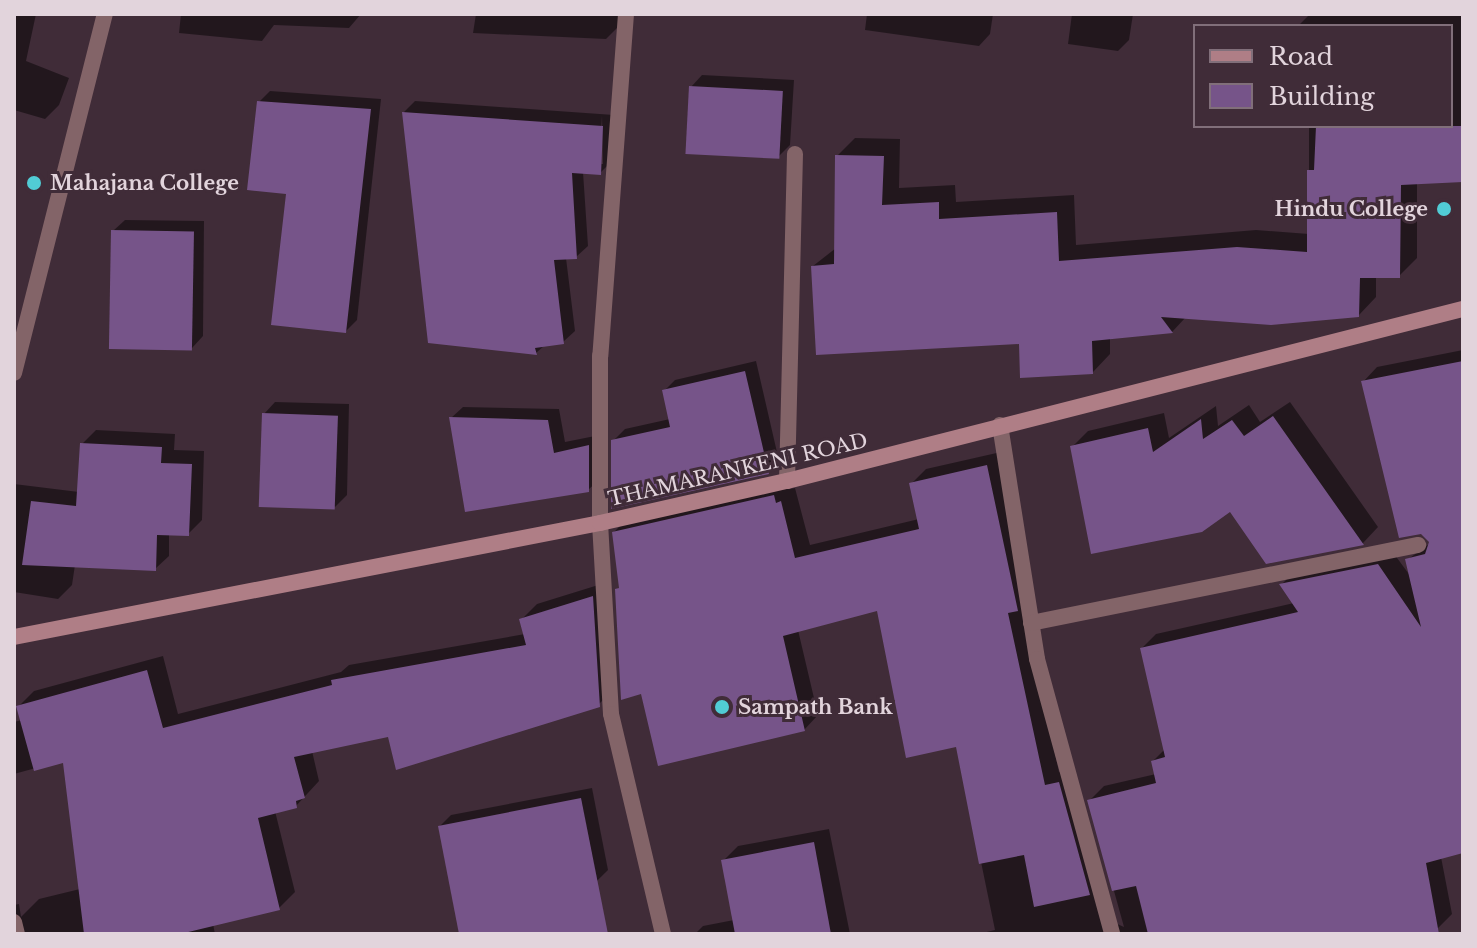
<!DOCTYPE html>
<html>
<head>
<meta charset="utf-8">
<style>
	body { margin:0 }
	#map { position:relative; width:1477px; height:948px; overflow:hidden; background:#402c38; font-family:"Libre Baskerville",serif }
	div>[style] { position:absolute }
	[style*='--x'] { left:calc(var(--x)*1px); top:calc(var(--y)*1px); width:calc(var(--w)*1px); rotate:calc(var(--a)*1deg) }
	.shadow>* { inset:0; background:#0007 }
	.building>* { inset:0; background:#765489; transform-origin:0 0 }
	.street>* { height:16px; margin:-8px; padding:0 8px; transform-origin:8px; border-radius:8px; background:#836468 }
	.secondary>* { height:16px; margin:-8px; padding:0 8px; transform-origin:8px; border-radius:8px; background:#af7e86 }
	.dots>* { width:22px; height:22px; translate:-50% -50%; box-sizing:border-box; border:4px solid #402c38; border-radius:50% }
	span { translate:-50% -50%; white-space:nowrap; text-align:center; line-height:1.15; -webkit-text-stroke:6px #402c38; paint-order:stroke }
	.poi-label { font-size:20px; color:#e2d4dc; font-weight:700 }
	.left { translate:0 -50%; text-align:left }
	.right { translate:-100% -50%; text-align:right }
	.street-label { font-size:20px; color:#e2d4dc }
	.frame { position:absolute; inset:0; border:16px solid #e2d4dc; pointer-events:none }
	.legend { position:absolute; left:1193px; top:24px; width:260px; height:104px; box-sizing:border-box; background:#402c38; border:2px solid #816f7a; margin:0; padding:10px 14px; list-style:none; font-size:24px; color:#e2d4dc }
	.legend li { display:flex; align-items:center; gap:16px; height:40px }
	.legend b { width:40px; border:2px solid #816f7a }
</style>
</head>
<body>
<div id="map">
	<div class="shadow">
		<div style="clip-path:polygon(14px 14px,36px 14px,26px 61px,69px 78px,59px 105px,45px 119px,14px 110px)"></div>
		<div style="clip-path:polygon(181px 14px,361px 14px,349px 28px,274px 25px,262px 41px,179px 33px)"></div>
		<div style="clip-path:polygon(476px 14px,618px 14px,618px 27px,606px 39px,473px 33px)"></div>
		<div style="clip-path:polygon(867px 14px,993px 14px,990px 34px,979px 46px,865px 30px)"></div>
		<div style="clip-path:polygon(1072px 14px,1133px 14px,1129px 40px,1118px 51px,1068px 44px)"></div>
		<div style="clip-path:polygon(1310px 14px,1463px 14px,1463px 180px,1417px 182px,1417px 258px,1399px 276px,1376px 276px,1376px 297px,1359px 315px,1186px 317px,1172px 332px,1110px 337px,1110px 354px,1093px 372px,813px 266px,836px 248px,837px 156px,855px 138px,900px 139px,899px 188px,955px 185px,956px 202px,1074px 195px,1076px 245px,1256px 230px,1309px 234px,1309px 126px,1451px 126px,1451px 26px,1298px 26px)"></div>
		<div style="clip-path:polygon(702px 75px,794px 80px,790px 145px,779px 156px,691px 87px)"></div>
		<div style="clip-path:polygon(270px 91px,381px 99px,357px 320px,346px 331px,288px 192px,259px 102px)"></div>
		<div style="clip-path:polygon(evenodd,415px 101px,614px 115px,611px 162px,600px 173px,583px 172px,588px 246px,576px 257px,566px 258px,575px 331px,563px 342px,545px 345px,536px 353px,404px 112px,415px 101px,602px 116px,603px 164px,599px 164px,602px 116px)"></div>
		<div style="clip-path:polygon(125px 220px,204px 221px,203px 336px,192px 348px,113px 231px)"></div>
		<div style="clip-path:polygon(1463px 350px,1463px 851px,1441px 857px,1452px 914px,1437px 929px,1413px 934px,978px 934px,995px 930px,957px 745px,879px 609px,798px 630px,818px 715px,804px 730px,617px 590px,621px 586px,614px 532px,628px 518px,788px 482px,790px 489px,795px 488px,810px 545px,919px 519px,911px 484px,926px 469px,1001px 452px,1023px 604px,1059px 772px,1074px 769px,1115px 923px,1124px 927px,1089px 801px,1104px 786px,1156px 774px,1153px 761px,1165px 749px,1142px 648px,1156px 634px,1294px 603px,1282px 584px,1296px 570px,1392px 551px,1411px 577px,1407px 560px,1432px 542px,1363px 382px,1377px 367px)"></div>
		<div style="clip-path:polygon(756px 361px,779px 461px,768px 472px,613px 441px,625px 429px,670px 419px,664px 391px,675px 380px)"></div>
		<div style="clip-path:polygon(275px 402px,349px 404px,347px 495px,335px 507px,264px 414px)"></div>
		<div style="clip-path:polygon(1290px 402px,1378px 527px,1363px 543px,1267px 562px,1230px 509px,1072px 447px,1088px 431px,1164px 413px,1169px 438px,1216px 406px,1218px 426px,1249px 405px,1260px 422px)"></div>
		<div style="clip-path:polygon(463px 407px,559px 409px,565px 442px,600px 435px,600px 479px,588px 490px,451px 418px)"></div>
		<div style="clip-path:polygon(96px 430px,175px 434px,174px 450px,204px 451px,202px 520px,188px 534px,169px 533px,169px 556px,155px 569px,75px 565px,72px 585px,58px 599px,14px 592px,14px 484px,79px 492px,82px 444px)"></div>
		<div style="clip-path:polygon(608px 582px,614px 689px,598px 705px,390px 734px,312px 751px,319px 781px,296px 806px,275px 811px,295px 892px,279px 908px,213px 924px,215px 934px,14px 934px,14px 905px,19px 904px,21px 917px,39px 899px,80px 889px,65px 760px,14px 774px,14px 722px,22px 720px,18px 707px,34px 691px,163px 656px,178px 714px,341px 672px,349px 665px,525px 634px,521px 620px,537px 604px)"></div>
		<div style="clip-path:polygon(592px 788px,608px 870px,543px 934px,475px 934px,440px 826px,451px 815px)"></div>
		<div style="clip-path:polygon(829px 829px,850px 934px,695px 934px,703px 926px,734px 920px,723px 861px,738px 846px)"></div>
	</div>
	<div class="building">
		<div style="left:689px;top:86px;width:94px;height:68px;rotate:3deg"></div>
		<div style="clip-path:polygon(257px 101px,371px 109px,346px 333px,271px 325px,286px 194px,247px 190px)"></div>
		<div style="clip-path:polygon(402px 112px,603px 126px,601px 175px,572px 173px,577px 259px,554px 260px,564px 344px,535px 348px,537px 355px,428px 343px)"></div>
		<div style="clip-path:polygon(1316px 126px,1463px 126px,1463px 182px,1401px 185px,1400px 278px,1360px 278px,1359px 317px,1271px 325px,1161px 317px,1173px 333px,1092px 341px,1093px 374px,1020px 378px,1019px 344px,816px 355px,811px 266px,834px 264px,835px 155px,884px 156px,882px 205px,939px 202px,939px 219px,1057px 212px,1059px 261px,1237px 247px,1307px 252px,1307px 170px,1314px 170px)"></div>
		<div style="left:111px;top:230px;width:83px;height:119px;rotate:1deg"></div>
		<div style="clip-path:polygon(1463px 361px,1463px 853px,1426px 863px,1439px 934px,1148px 934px,1136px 886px,1112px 891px,1087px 800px,1156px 783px,1151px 761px,1165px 757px,1140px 648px,1298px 612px,1279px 584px,1378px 564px,1421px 627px,1405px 559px,1425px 554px,1429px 542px,1421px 534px,1399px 538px,1361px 381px)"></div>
		<div style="clip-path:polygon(745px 371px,769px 474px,611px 509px,611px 440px,670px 427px,662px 390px)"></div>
		<div style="left:262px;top:413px;width:76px;height:94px;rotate:2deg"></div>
		<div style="clip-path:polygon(1273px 416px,1364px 545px,1266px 564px,1230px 512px,1202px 532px,1091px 554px,1070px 446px,1148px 428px,1153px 452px,1201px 419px,1203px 439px,1232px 420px,1244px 436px)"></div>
		<div style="clip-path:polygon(449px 417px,548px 420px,554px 453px,589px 445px,589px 492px,465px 512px)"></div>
		<div style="clip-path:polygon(80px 443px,162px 447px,161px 463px,192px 464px,189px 536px,157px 535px,156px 571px,22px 565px,31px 501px,76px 506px)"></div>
		<div style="clip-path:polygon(987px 465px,1018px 611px,1008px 613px,1045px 785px,1059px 782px,1090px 895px,1034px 907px,1024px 855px,979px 864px,956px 747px,906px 758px,877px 611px,783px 636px,805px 731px,658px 766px,641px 694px,621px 700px,615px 589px,619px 588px,612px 532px,774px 495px,776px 503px,781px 501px,795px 558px,919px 529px,909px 483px)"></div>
		<div style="clip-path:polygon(593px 596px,600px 707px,396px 770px,388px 737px,294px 757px,305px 798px,296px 801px,297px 808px,258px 818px,280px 910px,180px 934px,84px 934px,63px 763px,34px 771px,16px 706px,147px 670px,163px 728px,332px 685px,331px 680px,526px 645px,519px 619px)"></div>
		<div style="clip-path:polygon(581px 798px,608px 934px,459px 934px,438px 826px)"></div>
		<div style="clip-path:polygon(814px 842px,831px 934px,735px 934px,721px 860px)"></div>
	</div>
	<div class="street">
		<div style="--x:626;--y:14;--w:343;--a:94.3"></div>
		<div style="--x:600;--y:356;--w:167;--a:90"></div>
		<div style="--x:600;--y:523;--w:191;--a:86.7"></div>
		<div style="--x:611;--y:714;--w:226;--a:76.7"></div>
		<div style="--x:14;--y:373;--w:370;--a:-75.8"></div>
		<div style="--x:1000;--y:425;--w:237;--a:81"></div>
		<div style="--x:1037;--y:659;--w:285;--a:74.7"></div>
		<div style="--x:787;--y:481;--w:327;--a:-88.6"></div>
		<div style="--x:1031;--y:623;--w:395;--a:-11.4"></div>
		<div style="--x:14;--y:922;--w:12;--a:76"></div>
	</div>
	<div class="secondary">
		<div style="--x:14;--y:637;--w:597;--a:-11.01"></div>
		<div style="--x:600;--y:523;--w:192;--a:-12.7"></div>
		<div style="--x:787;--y:481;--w:698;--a:-14.28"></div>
	</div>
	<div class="dots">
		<div style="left:34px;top:183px;background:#51ccd5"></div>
		<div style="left:1444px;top:209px;background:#51ccd5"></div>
		<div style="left:722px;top:707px;background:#51ccd5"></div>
	</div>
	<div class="poi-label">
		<span class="left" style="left:50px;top:183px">Mahajana College</span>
		<span class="right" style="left:1428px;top:209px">Hindu College</span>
		<span class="left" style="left:738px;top:707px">Sampath Bank</span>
	</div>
	<div class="street-label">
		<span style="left:738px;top:470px;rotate:-13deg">THAMARANKENI ROAD</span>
	</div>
	<div class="frame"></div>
	<ul class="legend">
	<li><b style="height:10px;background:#af7e86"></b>Road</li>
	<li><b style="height:22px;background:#765489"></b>Building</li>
	</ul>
</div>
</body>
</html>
